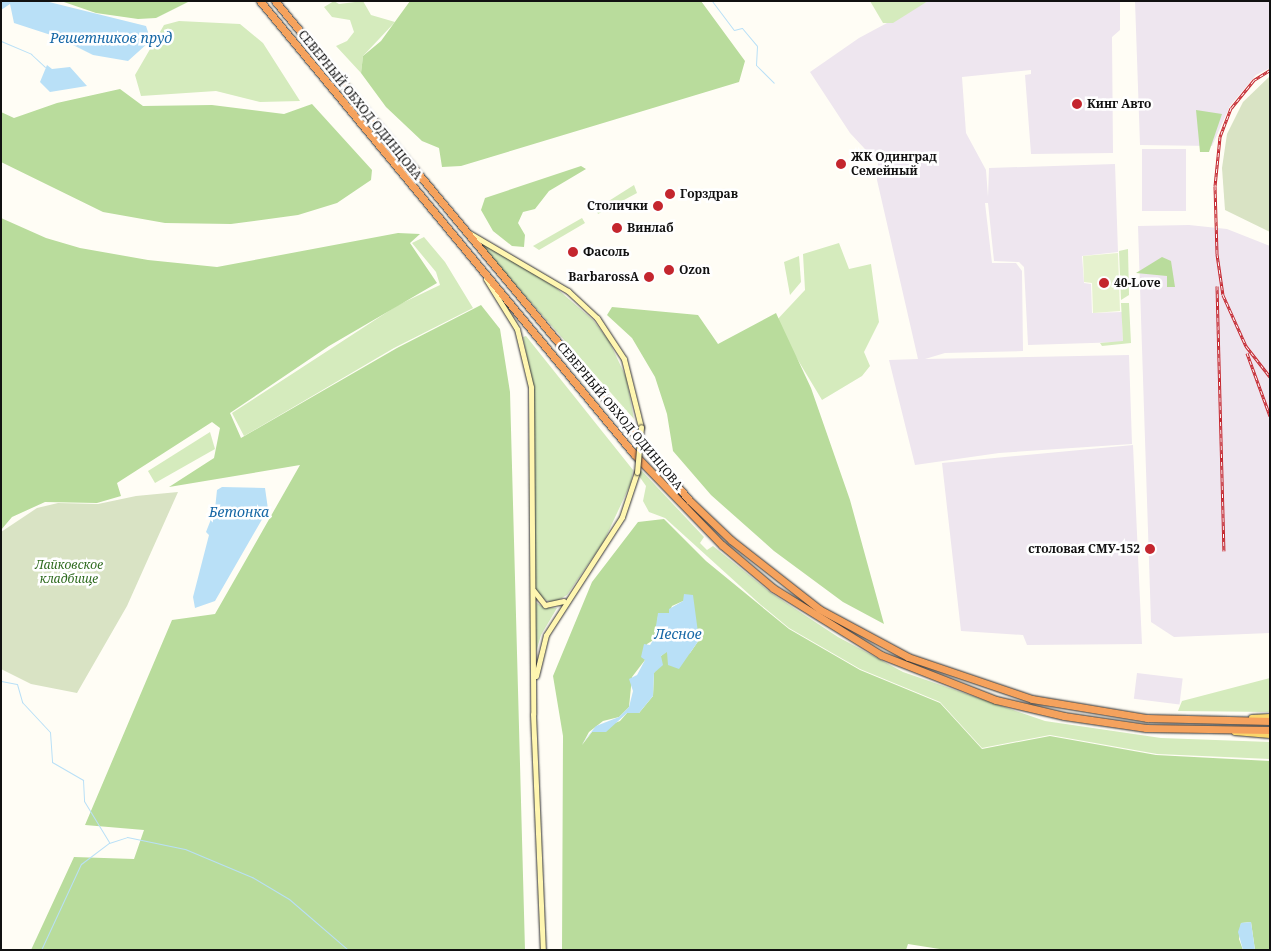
<!DOCTYPE html>
<html>
<head>
<meta charset="utf-8">
<style>
	body { margin:0 }
	#map { position:relative; width:1271px; height:951px; overflow:hidden; background:#fffdf5; font-family:"Noto Serif",serif }
	div>[style] { position:absolute }
	[style*='--x'] { left:calc(var(--x)*1px); top:calc(var(--y)*1px); width:calc(var(--w)*1px); rotate:calc(var(--a)*1deg) }
	.industrial>* { inset:0; background:#eee6ef; transform-origin:0 0 }
	.green>* { inset:0; background:#d5ebbd }
	.forest>* { inset:0; background:#b9dc9c }
	.cemetery>* { inset:0; background:#d9e3c4 }
	.pitch>* { inset:0; background:#e6f2cf }
	.water>* { inset:0; background:#b9e0f7 }
	.stream>* { height:1px; margin:-0.5px; padding:0 0.5px; transform-origin:0.5px; border-radius:0.5px; background:#b9e0f7 }
	.roads { filter:drop-shadow(0 0 1px #333) drop-shadow(0 0 1px #333) }
	.secondary>* { height:5px; margin:-2.5px; padding:0 2.5px; transform-origin:2.5px; border-radius:2.5px; background:#fff6b0 }
	.primary>* { height:5.5px; margin:-2.75px; padding:0 2.75px; transform-origin:2.75px; border-radius:2.75px; background:#f9d66b }
	.highway>* { height:7px; margin:-3.5px; padding:0 3.5px; transform-origin:3.5px; border-radius:3.5px; background:#f5a25d }
	.rail>* { height:3px; margin-top:-1.5px; transform-origin:0; background:repeating-linear-gradient(90deg,#fff 0 4px,#c4262e 0 8px); box-sizing:border-box; border-block:1px solid #c4262e }
	.bridges { filter:drop-shadow(0 0 1px #333) drop-shadow(0 0 1px #333) }
	.secondary-bridge>* { height:5px; margin:-2.5px; padding:0 2.5px; transform-origin:2.5px; border-radius:2.5px; background:#fff6b0 }
	.dots>* { width:14px; height:14px; translate:-50% -50%; box-sizing:border-box; border:2px solid #fff; border-radius:50% }
	span { translate:-50% -50%; white-space:nowrap; text-align:center; line-height:1.15; -webkit-text-stroke:5px #fff; paint-order:stroke }
	.poi-label { font-size:12px; color:#111; font-weight:700 }
	.left { translate:0 -50%; text-align:left }
	.right { translate:-100% -50%; text-align:right }
	.street-label { font-size:12px; color:#111 }
	.park-label { font-size:12px; color:#2f6b1f; font-style:italic }
	.water-label { font-size:14px; color:#1768a6; font-style:italic }
	.frame { position:absolute; inset:0; border:2px solid #111; pointer-events:none }
</style>
</head>
<body>
<div id="map">
	<div class="industrial">
		<div style="clip-path:polygon(928px 1px,1120px 1px,1120px 30px,1112px 37px,1113px 153px,1031px 154px,1025px 75px,1031px 74px,1031px 70px,962px 77px,966px 133px,986px 170px,988px 197px,989px 168px,1115px 164px,1118px 252px,1082px 256px,1084px 283px,1091px 284px,1092px 313px,1122px 312px,1123px 342px,1028px 345px,1024px 267px,1019px 262px,994px 261px,988px 203px,985px 203px,992px 263px,1016px 263px,1022px 271px,1023px 351px,945px 353px,925px 359px,1129px 355px,1132px 444px,999px 453px,915px 465px,889px 360px,918px 359px,877px 180px,878px 163px,850px 133px,810px 72px,859px 38px)"></div>
		<div style="clip-path:polygon(1135px 1px,1270px 1px,1270px 68px,1256px 75px,1230px 106px,1212px 146px,1140px 145px)"></div>
		<div style="left:1142px;top:149px;width:44px;height:62px"></div>
		<div style="clip-path:polygon(1189px 225px,1227px 229px,1270px 246px,1270px 633px,1174px 637px,1151px 622px,1138px 226px)"></div>
		<div style="clip-path:polygon(1133px 445px,1142px 644px,1027px 645px,1023px 635px,961px 631px,942px 463px)"></div>
		<div style="left:1137px;top:673px;width:46px;height:26px;rotate:7deg"></div>
	</div>
	<div class="green">
		<div style="clip-path:polygon(334px 1px,339px 4px,363px 1px,371px 15px,395px 22px,363px 56px,361px 73px,336px 46px,347px 41px,354px 32px,350px 20px,332px 17px,324px 7px)"></div>
		<div style="clip-path:polygon(870px 1px,928px 1px,893px 23px,883px 23px)"></div>
		<div style="clip-path:polygon(179px 21px,240px 24px,263px 43px,300px 101px,260px 102px,216px 91px,141px 96px,135px 75px,164px 25px)"></div>
		<div style="clip-path:polygon(634px 185px,637px 193px,598px 214px,596px 209px)"></div>
		<div style="clip-path:polygon(582px 218px,585px 223px,539px 250px,533px 246px)"></div>
		<div style="clip-path:polygon(424px 237px,445px 262px,473px 308px,394px 348px,244px 436px,232px 413px,398px 305px,440px 285px,436px 272px,412px 243px)"></div>
		<div style="clip-path:polygon(474px 238px,555px 287px,593px 320px,609px 341px,626px 377px,634px 419px)"></div>
		<div style="clip-path:polygon(839px 243px,849px 269px,871px 264px,879px 322px,864px 352px,870px 366px,862px 376px,822px 400px,775px 322px,805px 290px,803px 254px)"></div>
		<div style="clip-path:polygon(1128px 249px,1129px 295px,1121px 300px,1119px 251px)"></div>
		<div style="clip-path:polygon(799px 256px,801px 282px,790px 295px,784px 262px)"></div>
		<div style="clip-path:polygon(1121px 303px,1129px 303px,1131px 343px,1102px 346px,1100px 343px,1123px 341px)"></div>
		<div style="clip-path:polygon(526px 336px,633px 470px,631px 483px,604px 541px,567px 595px,553px 603px,539px 597px,535px 589px,533px 386px,523px 337px)"></div>
		<div style="clip-path:polygon(210px 432px,215px 449px,155px 483px,148px 471px)"></div>
		<div style="clip-path:polygon(641px 470px,704px 537px,700px 543px,707px 550px,713px 546px,771px 593px,838px 637px,903px 672px,1045px 721px,1161px 738px,1270px 742px,1270px 759px,1157px 754px,1050px 735px,982px 748px,940px 702px,860px 669px,789px 628px,761px 605px,665px 518px,649px 512px,643px 501px,646px 486px,639px 476px)"></div>
		<div style="clip-path:polygon(534px 601px,543px 607px,557px 608px,541px 635px,534px 659px)"></div>
		<div style="clip-path:polygon(1270px 678px,1270px 712px,1178px 711px,1182px 701px)"></div>
	</div>
	<div class="forest">
		<div style="clip-path:polygon(61px 1px,190px 1px,156px 18px,138px 19px,96px 13px)"></div>
		<div style="clip-path:polygon(410px 1px,701px 1px,745px 61px,739px 82px,461px 166px,442px 167px,439px 148px,422px 141px,386px 107px,361px 73px,363px 56px,381px 41px)"></div>
		<div style="clip-path:polygon(120px 89px,143px 106px,212px 105px,284px 114px,312px 104px,372px 170px,371px 180px,337px 203px,298px 215px,231px 224px,165px 223px,103px 212px,1px 162px,1px 112px,14px 118px,57px 103px)"></div>
		<div style="clip-path:polygon(1196px 110px,1222px 114px,1209px 152px,1200px 152px)"></div>
		<div style="clip-path:polygon(581px 166px,586px 169px,549px 191px,535px 209px,523px 212px,518px 223px,525px 235px,524px 247px,512px 246px,493px 231px,481px 210px,485px 198px)"></div>
		<div style="clip-path:polygon(1px 218px,46px 238px,80px 248px,148px 260px,217px 267px,398px 233px,420px 234px,410px 243px,437px 283px,329px 346px,230px 413px,241px 438px,397px 348px,481px 305px,500px 329px,510px 392px,525px 950px,31px 950px,74px 857px,134px 859px,144px 830px,85px 825px,172px 620px,215px 614px,300px 465px,169px 487px,214px 458px,220px 428px,212px 422px,117px 483px,121px 496px,97px 503px,45px 502px,12px 517px,1px 530px)"></div>
		<div style="clip-path:polygon(1162px 257px,1171px 261px,1175px 287px,1167px 287px,1167px 276px,1136px 273px)"></div>
		<div style="clip-path:polygon(612px 307px,698px 315px,718px 344px,776px 313px,811px 388px,850px 500px,884px 624px,843px 602px,774px 551px,711px 495px,673px 451px,667px 414px,655px 377px,632px 338px,607px 315px)"></div>
		<div style="clip-path:polygon(evenodd,664px 519px,706px 561px,789px 629px,860px 670px,940px 703px,982px 749px,1050px 736px,1156px 755px,1270px 761px,1270px 950px,1255px 950px,1251px 922px,1241px 923px,1239px 939px,1243px 950px,946px 950px,908px 944px,906px 950px,562px 950px,563px 736px,553px 676px,592px 582px,638px 522px,664px 519px,683px 601px,699px 640px,690px 653px,669px 658px,667px 651px,661px 656px,654px 673px,653px 696px,639px 713px,627px 713px,620px 721px,592px 732px,582px 745px,589px 732px,603px 721px,619px 717px,629px 707px,632px 677px,645px 660px,647px 644px,655px 639px,658px 616px,669px 613px,672px 606px,683px 601px)"></div>
	</div>
	<div class="cemetery">
		<div style="clip-path:polygon(1270px 76px,1270px 232px,1225px 210px,1222px 168px,1227px 134px,1243px 102px)"></div>
		<div style="clip-path:polygon(178px 492px,127px 606px,77px 693px,31px 684px,1px 669px,1px 532px,37px 508px,58px 503px,98px 504px,136px 496px)"></div>
	</div>
	<div class="pitch">
		<div style="clip-path:polygon(1118px 253px,1120px 311px,1093px 313px,1092px 283px,1084px 282px,1083px 256px)"></div>
	</div>
	<div class="water">
		<div style="clip-path:polygon(1px 1px,45px 1px,146px 26px,149px 35px,158px 34px,128px 61px,93px 55px,57px 37px,14px 23px,10px 4px,1px 10px)"></div>
		<div style="clip-path:polygon(47px 65px,52px 69px,70px 67px,87px 86px,50px 92px,40px 82px)"></div>
		<div style="clip-path:polygon(222px 487px,265px 488px,268px 509px,215px 601px,195px 608px,193px 597px,209px 535px,206px 532px,215px 509px,217px 490px)"></div>
		<div style="clip-path:polygon(684px 594px,693px 595px,699px 640px,679px 669px,668px 665px,667px 652px,661px 656px,663px 665px,654px 673px,653px 696px,639px 713px,627px 713px,606px 732px,592px 732px,581px 745px,596px 726px,619px 717px,629px 707px,633px 691px,629px 679px,637px 675px,645px 660px,641px 657px,644px 644px,650px 645px,654px 639px,658px 613px,669px 613px,669px 609px,683px 601px)"></div>
		<div style="clip-path:polygon(1251px 922px,1255px 950px,1243px 950px,1238px 932px,1241px 923px)"></div>
	</div>
	<div class="stream">
		<div style="--x:712;--y:1;--w:36;--a:53"></div>
		<div style="--x:734;--y:30;--w:8;--a:-14"></div>
		<div style="--x:742;--y:28;--w:23;--a:50"></div>
		<div style="--x:757;--y:46;--w:19;--a:93"></div>
		<div style="--x:756;--y:65;--w:25;--a:45"></div>
		<div style="--x:1;--y:41;--w:33;--a:23"></div>
		<div style="--x:31;--y:54;--w:19;--a:43"></div>
		<div style="--x:1;--y:681;--w:16;--a:11"></div>
		<div style="--x:17;--y:684;--w:19;--a:74"></div>
		<div style="--x:22;--y:702;--w:41;--a:47"></div>
		<div style="--x:50;--y:732;--w:30;--a:86"></div>
		<div style="--x:52;--y:762;--w:36;--a:30"></div>
		<div style="--x:83;--y:780;--w:21;--a:87"></div>
		<div style="--x:84;--y:801;--w:48;--a:58.6"></div>
		<div style="--x:41;--y:950;--w:95;--a:-65.1"></div>
		<div style="--x:81;--y:864;--w:35;--a:-37"></div>
		<div style="--x:109;--y:843;--w:19;--a:-18"></div>
		<div style="--x:127;--y:837;--w:59;--a:11.7"></div>
		<div style="--x:185;--y:849;--w:73;--a:22.7"></div>
		<div style="--x:252;--y:877;--w:43;--a:30.7"></div>
		<div style="--x:289;--y:899;--w:78;--a:40.8"></div>
	</div>
	<div class="roads">
		<div class="secondary">
			<div style="--x:469;--y:233;--w:115;--a:30.4"></div>
			<div style="--x:568;--y:291;--w:40;--a:43"></div>
			<div style="--x:597;--y:318;--w:49;--a:56.6"></div>
			<div style="--x:624;--y:359;--w:70;--a:76"></div>
			<div style="--x:486;--y:279;--w:59;--a:58.2"></div>
			<div style="--x:517;--y:329;--w:60;--a:76.4"></div>
			<div style="--x:531;--y:387;--w:327;--a:89.6"></div>
			<div style="--x:533;--y:714;--w:236;--a:87.6"></div>
			<div style="--x:534;--y:591;--w:18;--a:52"></div>
			<div style="--x:545;--y:605;--w:19;--a:-12"></div>
			<div style="--x:536;--y:676;--w:42;--a:-76.3"></div>
			<div style="--x:546;--y:635;--w:140;--a:-57.2"></div>
			<div style="--x:622;--y:517;--w:47;--a:-71.6"></div>
		</div>
		<div class="primary">
			<div style="--x:1252;--y:718;--w:18;--a:-3"></div>
			<div style="--x:1235;--y:732;--w:35;--a:5"></div>
		</div>
		<div class="highway">
			<div style="--x:260;--y:1;--w:587;--a:50.46"></div>
			<div style="--x:634;--y:454;--w:127;--a:46"></div>
			<div style="--x:722;--y:545;--w:67;--a:40.1"></div>
			<div style="--x:773;--y:588;--w:127;--a:31.8"></div>
			<div style="--x:881;--y:655;--w:123;--a:21.4"></div>
			<div style="--x:996;--y:700;--w:70;--a:13.2"></div>
			<div style="--x:1064;--y:716;--w:83;--a:8.3"></div>
			<div style="--x:1146;--y:728;--w:124;--a:0.9"></div>
			<div style="--x:275;--y:1;--w:648;--a:50.32"></div>
			<div style="--x:689;--y:500;--w:58;--a:43.6"></div>
			<div style="--x:731;--y:540;--w:112;--a:38.1"></div>
			<div style="--x:819;--y:609;--w:101;--a:28.3"></div>
			<div style="--x:908;--y:657;--w:131;--a:18.7"></div>
			<div style="--x:1032;--y:699;--w:117;--a:9.4"></div>
			<div style="--x:1147;--y:718;--w:123;--a:1.4"></div>
		</div>
	</div>
	<div class="rail">
		<div style="--x:1270;--y:70;--w:19;--a:148"></div>
		<div style="--x:1254;--y:80;--w:36;--a:129"></div>
		<div style="--x:1231;--y:108;--w:31;--a:111"></div>
		<div style="--x:1220;--y:137;--w:49;--a:95.8"></div>
		<div style="--x:1215;--y:186;--w:68;--a:88.3"></div>
		<div style="--x:1217;--y:254;--w:41;--a:81.7"></div>
		<div style="--x:1223;--y:295;--w:56;--a:65.7"></div>
		<div style="--x:1246;--y:346;--w:39;--a:52"></div>
		<div style="--x:1217;--y:286;--w:265;--a:88.5"></div>
		<div style="--x:1247;--y:353;--w:67;--a:69.9"></div>
	</div>
	<div class="bridges">
		<div class="secondary-bridge">
			<div style="--x:637;--y:472;--w:45;--a:-84.9"></div>
		</div>
	</div>
	<div class="dots">
		<div style="left:1077px;top:104px;background:#c4262e"></div>
		<div style="left:841px;top:164px;background:#c4262e"></div>
		<div style="left:670px;top:194px;background:#c4262e"></div>
		<div style="left:658px;top:206px;background:#c4262e"></div>
		<div style="left:617px;top:228px;background:#c4262e"></div>
		<div style="left:573px;top:252px;background:#c4262e"></div>
		<div style="left:669px;top:270px;background:#c4262e"></div>
		<div style="left:649px;top:277px;background:#c4262e"></div>
		<div style="left:1104px;top:283px;background:#c4262e"></div>
		<div style="left:1150px;top:549px;background:#c4262e"></div>
	</div>
	<div class="poi-label">
		<span class="left" style="left:1087px;top:104px">Кинг Авто</span>
		<span class="left" style="left:851px;top:164px">ЖК Одинград<br>Семейный</span>
		<span class="left" style="left:680px;top:194px">Горздрав</span>
		<span class="right" style="left:648px;top:206px">Столички</span>
		<span class="left" style="left:627px;top:228px">Винлаб</span>
		<span class="left" style="left:583px;top:252px">Фасоль</span>
		<span class="left" style="left:679px;top:270px">Ozon</span>
		<span class="right" style="left:639px;top:277px">BarbarossA</span>
		<span class="left" style="left:1114px;top:283px">40-Love</span>
		<span class="right" style="left:1140px;top:549px">столовая СМУ-152</span>
	</div>
	<div class="street-label">
		<span style="left:360px;top:105px;rotate:51deg">СЕВЕРНЫЙ ОБХОД ОДИНЦОВА</span>
		<span style="left:620px;top:416px;rotate:50deg">СЕВЕРНЫЙ ОБХОД ОДИНЦОВА</span>
	</div>
	<div class="park-label">
		<span style="left:69px;top:572px">Лайковское<br>кладбище</span>
	</div>
	<div class="water-label">
		<span style="left:111px;top:38px">Решетников пруд</span>
		<span style="left:239px;top:512px">Бетонка</span>
		<span style="left:678px;top:634px">Лесное</span>
	</div>
	<div class="frame"></div>
</div>
</body>
</html>
